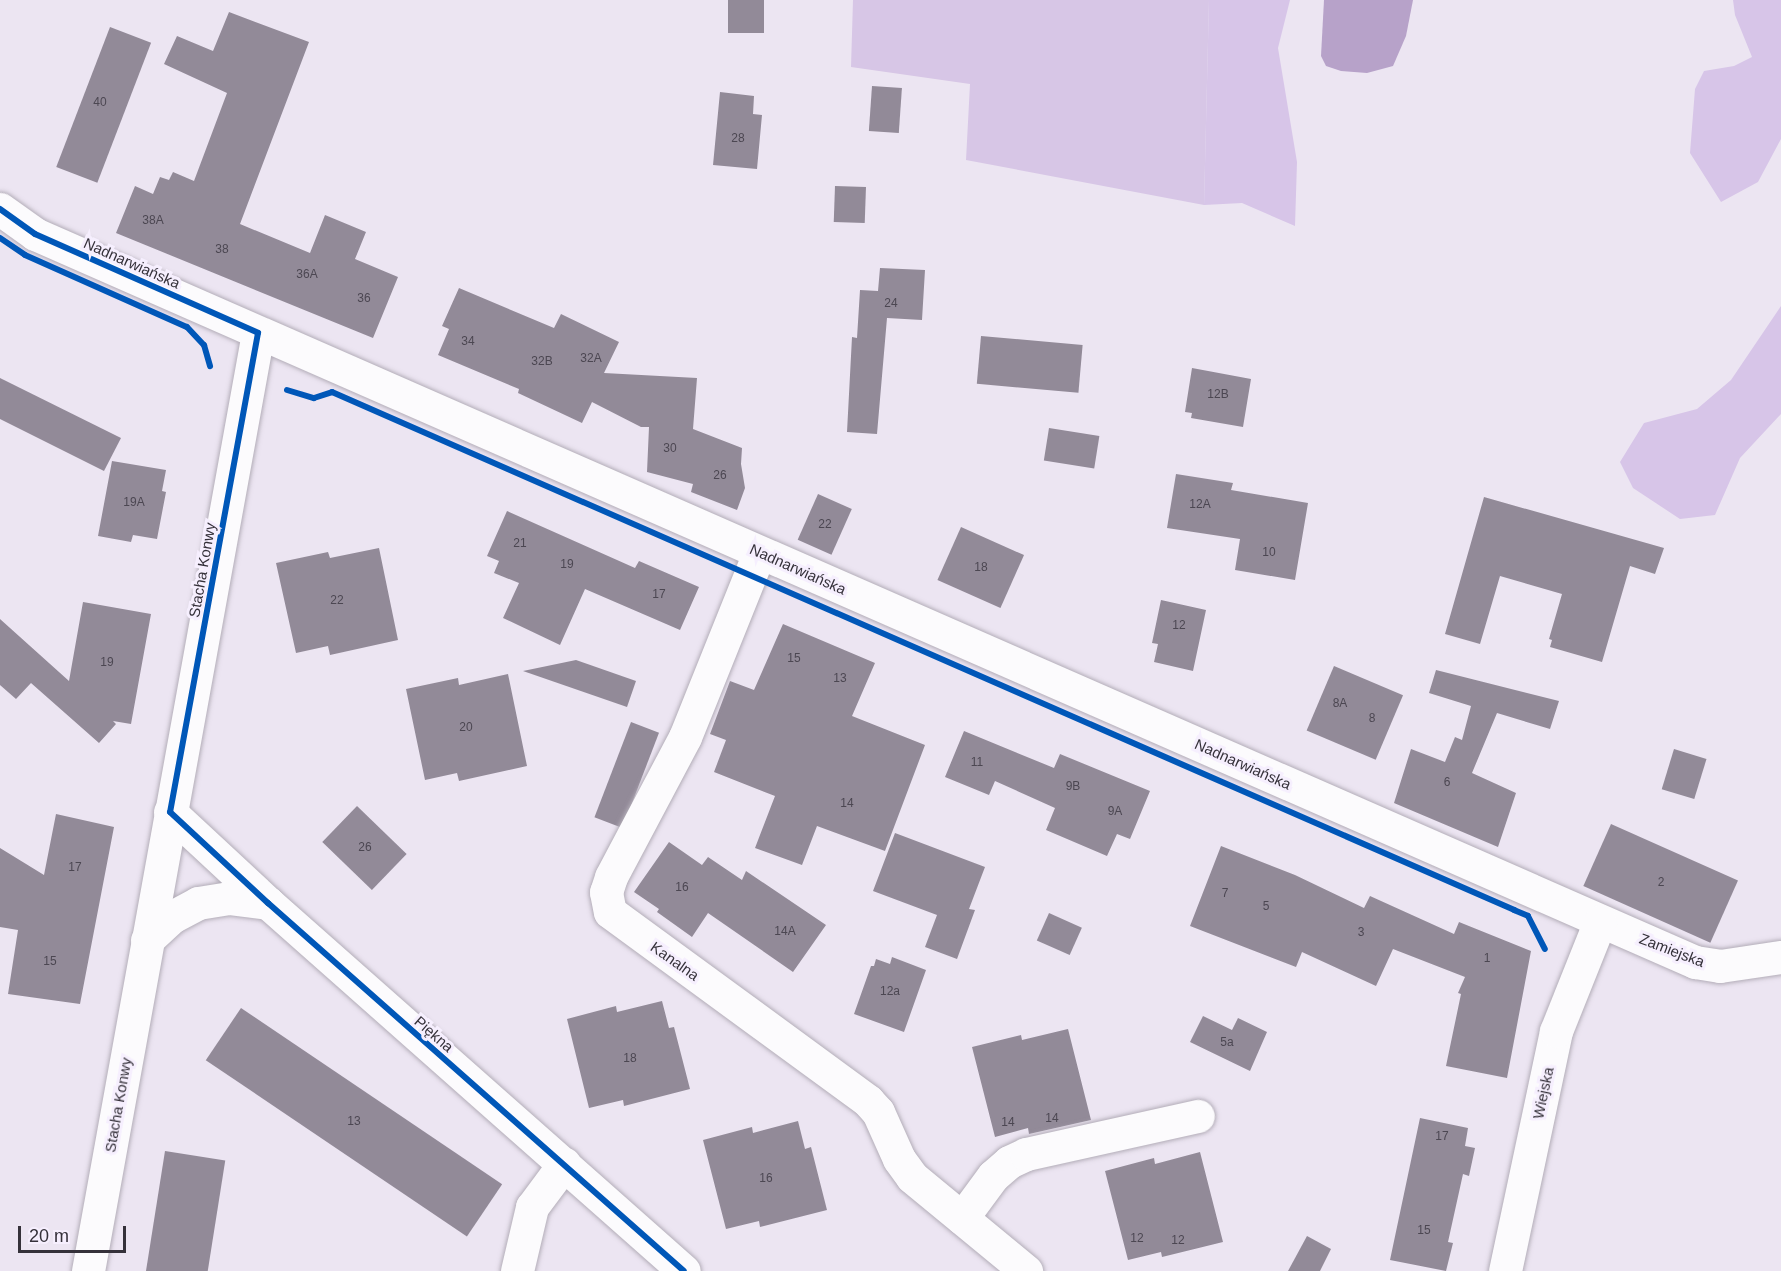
<!DOCTYPE html>
<html>
<head>
<meta charset="utf-8">
<style>
	body { margin:0 }
	#map { position:relative; width:1781px; height:1271px; overflow:hidden; background:#ece5f2; font-family:Helvetica,sans-serif }
	div>[style] { position:absolute }
	[style*='--x'] { left:calc(var(--x)*1px); top:calc(var(--y)*1px); width:calc(var(--w)*1px); rotate:calc(var(--a)*1deg) }
	.green>* { inset:0; background:#d7c6e6 }
	.forest>* { inset:0; background:#d7c5e8 }
	.water>* { inset:0; background:#b7a2c9 }
	.building>* { inset:0; background:#928a98; transform-origin:0 0 }
	.roads { filter:drop-shadow(0 0 2px #b3adb8) drop-shadow(0 0 2px #b3adb8) }
	.minor>* { height:33px; margin:-16.5px; padding:0 16.5px; transform-origin:16.5px; border-radius:16.5px; background:#fcfbfd }
	.cycleway>* { height:6px; margin:-3px; padding:0 3px; transform-origin:3px; border-radius:3px; background:#0057b8 }
	span { translate:-50% -50%; white-space:nowrap; text-align:center; line-height:1.15; -webkit-text-stroke:6px #f6effe; paint-order:stroke }
	.number-label { font-size:12px; color:#4c4752 }
	.number-label span { -webkit-text-stroke-width:0 }
	.street-label { font-size:15px; color:#35313a }
	.scale { position:absolute; left:18px; top:1226px; width:108px; height:27px; box-sizing:border-box; border:3px solid #35313a; border-top:0; padding-left:8px; font-size:18px; line-height:21px; white-space:nowrap; color:#35313a; -webkit-text-stroke:4px #f6effe; paint-order:stroke }
</style>
</head>
<body>
<div id="map">
	<div class="green">
		<div style="clip-path:polygon(853px 0,1209px 0,1204px 205px,966px 160px,970px 84px,851px 67px)"></div>
	</div>
	<div class="forest">
		<div style="clip-path:polygon(1209px 0,1290px 0,1278px 48px,1297px 162px,1295px 226px,1242px 203px,1204px 205px)"></div>
		<div style="clip-path:polygon(1733px 0,1781px 0,1781px 139px,1758px 182px,1721px 202px,1690px 153px,1695px 89px,1704px 71px,1734px 66px,1752px 57px,1735px 15px)"></div>
		<div style="clip-path:polygon(1781px 306px,1781px 414px,1740px 458px,1715px 515px,1680px 519px,1633px 488px,1620px 462px,1644px 423px,1697px 409px,1731px 380px)"></div>
	</div>
	<div class="water">
		<div style="clip-path:polygon(1324px 0,1413px 0,1406px 36px,1393px 66px,1367px 73px,1341px 71px,1326px 66px,1321px 56px)"></div>
	</div>
	<div class="building">
		<div style="left:728px;top:0;width:36px;height:33px"></div>
		<div style="clip-path:polygon(229px 12px,309px 42px,240px 224px,310px 253px,325px 215px,366px 232px,355px 259px,398px 277px,373px 338px,116px 233px,135px 186px,153px 194px,160px 177px,169px 180px,173px 172px,194px 181px,227px 93px,164px 64px,177px 36px,213px 51px)"></div>
		<div style="left:110px;top:27px;width:44px;height:150px;rotate:21deg"></div>
		<div style="left:872px;top:86px;width:30px;height:45px;rotate:4deg"></div>
		<div style="clip-path:polygon(720px 92px,754px 96px,753px 114px,762px 115px,757px 169px,713px 165px)"></div>
		<div style="left:835px;top:186px;width:31px;height:36px;rotate:2deg"></div>
		<div style="clip-path:polygon(880px 268px,925px 270px,922px 320px,887px 318px,877px 434px,847px 432px,852px 337px,857px 338px,860px 290px,878px 291px)"></div>
		<div style="clip-path:polygon(459px 288px,554px 328px,561px 314px,619px 342px,604px 373px,697px 378px,693px 429px,742px 448px,741px 464px,745px 488px,737px 510px,691px 492px,693px 484px,647px 472px,649px 427px,641px 427px,592px 402px,582px 423px,518px 393px,519px 389px,438px 355px,449px 329px,442px 326px)"></div>
		<div style="left:981px;top:336px;width:102px;height:48px;rotate:5deg"></div>
		<div style="clip-path:polygon(1192px 368px,1251px 379px,1243px 427px,1191px 418px,1192px 413px,1185px 412px)"></div>
		<div style="clip-path:polygon(0 378px,121px 438px,104px 471px,0 419px)"></div>
		<div style="left:1049px;top:428px;width:51px;height:33px;rotate:9deg"></div>
		<div style="clip-path:polygon(112px 461px,166px 470px,162px 491px,166px 492px,157px 539px,133px 535px,131px 542px,98px 536px)"></div>
		<div style="clip-path:polygon(1176px 474px,1233px 483px,1231px 490px,1308px 503px,1295px 580px,1235px 570px,1240px 539px,1167px 528px)"></div>
		<div style="left:818px;top:494px;width:37px;height:50px;rotate:24deg"></div>
		<div style="clip-path:polygon(1484px 497px,1664px 548px,1655px 574px,1630px 566px,1602px 662px,1550px 647px,1552px 640px,1549px 639px,1562px 594px,1500px 576px,1480px 644px,1445px 634px)"></div>
		<div style="clip-path:polygon(507px 511px,635px 568px,639px 561px,699px 587px,680px 630px,585px 589px,560px 645px,503px 618px,519px 583px,494px 573px,499px 561px,487px 556px)"></div>
		<div style="left:961px;top:527px;width:69px;height:58px;rotate:24deg"></div>
		<div style="clip-path:polygon(379px 548px,398px 640px,330px 655px,328px 646px,296px 653px,276px 563px,328px 552px,330px 558px)"></div>
		<div style="clip-path:polygon(1161px 600px,1206px 610px,1193px 671px,1154px 662px,1158px 644px,1152px 643px)"></div>
		<div style="clip-path:polygon(83px 602px,151px 614px,131px 724px,113px 721px,116px 724px,99px 743px,31px 683px,16px 699px,0 685px,0 619px,69px 681px)"></div>
		<div style="clip-path:polygon(783px 624px,875px 663px,852px 716px,925px 745px,885px 851px,817px 826px,802px 865px,755px 848px,775px 796px,714px 772px,726px 740px,710px 734px,730px 681px,754px 690px)"></div>
		<div style="clip-path:polygon(576px 660px,636px 681px,627px 707px,523px 671px)"></div>
		<div style="left:1334px;top:666px;width:75px;height:70px;rotate:23deg"></div>
		<div style="clip-path:polygon(1436px 670px,1559px 701px,1550px 729px,1497px 713px,1472px 773px,1516px 793px,1498px 847px,1394px 803px,1411px 749px,1445px 762px,1455px 737px,1462px 740px,1471px 706px,1429px 693px)"></div>
		<div style="clip-path:polygon(508px 674px,527px 766px,459px 781px,457px 773px,425px 780px,406px 689px,458px 678px,459px 685px)"></div>
		<div style="left:631px;top:722px;width:30px;height:102px;rotate:21deg"></div>
		<div style="clip-path:polygon(964px 731px,1054px 768px,1060px 754px,1150px 791px,1130px 839px,1117px 834px,1107px 856px,1046px 830px,1055px 808px,995px 781px,989px 795px,945px 777px)"></div>
		<div style="left:1674px;top:749px;width:34px;height:42px;rotate:17deg"></div>
		<div style="left:357px;top:806px;width:69px;height:50px;rotate:44deg"></div>
		<div style="clip-path:polygon(56px 814px,114px 827px,80px 1004px,8px 994px,18px 930px,0 927px,0 848px,44px 875px)"></div>
		<div style="left:1611px;top:824px;width:139px;height:68px;rotate:24deg"></div>
		<div style="clip-path:polygon(895px 833px,985px 867px,969px 909px,975px 910px,957px 959px,925px 947px,937px 915px,873px 891px)"></div>
		<div style="clip-path:polygon(669px 842px,702px 865px,708px 857px,742px 880px,746px 871px,826px 925px,793px 972px,708px 913px,692px 937px,657px 912px,659px 909px,634px 892px)"></div>
		<div style="clip-path:polygon(1221px 846px,1295px 875px,1364px 908px,1370px 896px,1454px 934px,1459px 922px,1531px 951px,1507px 1078px,1446px 1066px,1461px 994px,1458px 993px,1465px 977px,1393px 949px,1376px 986px,1302px 952px,1296px 967px,1190px 926px)"></div>
		<div style="left:1049px;top:913px;width:36px;height:30px;rotate:24deg"></div>
		<div style="clip-path:polygon(892px 957px,926px 970px,904px 1032px,854px 1014px,871px 966px,874px 966px,876px 959px,890px 964px)"></div>
		<div style="clip-path:polygon(662px 1001px,669px 1028px,674px 1027px,690px 1089px,624px 1106px,623px 1100px,589px 1108px,567px 1019px,616px 1006px,617px 1012px)"></div>
		<div style="left:241px;top:1008px;width:315px;height:63px;rotate:34deg"></div>
		<div style="clip-path:polygon(1203px 1016px,1232px 1030px,1238px 1018px,1267px 1032px,1250px 1071px,1190px 1042px)"></div>
		<div style="clip-path:polygon(1068px 1029px,1091px 1120px,1029px 1134px,1028px 1128px,995px 1137px,972px 1047px,1021px 1035px,1022px 1040px)"></div>
		<div style="clip-path:polygon(1420px 1118px,1468px 1128px,1465px 1146px,1475px 1148px,1469px 1176px,1463px 1174px,1448px 1242px,1453px 1243px,1446px 1271px,1390px 1260px)"></div>
		<div style="clip-path:polygon(798px 1121px,805px 1149px,811px 1147px,827px 1210px,760px 1227px,759px 1221px,726px 1229px,703px 1140px,752px 1127px,753px 1133px)"></div>
		<div style="left:165px;top:1151px;width:61px;height:122px;rotate:9deg"></div>
		<div style="clip-path:polygon(1200px 1152px,1223px 1242px,1162px 1257px,1161px 1252px,1128px 1260px,1105px 1171px,1154px 1158px,1155px 1164px)"></div>
		<div style="clip-path:polygon(1307px 1236px,1331px 1249px,1320px 1271px,1288px 1271px)"></div>
	</div>
	<div class="roads">
		<div class="minor">
			<div style="--x:0;--y:209;--w:43;--a:35.5"></div>
			<div style="--x:35;--y:234;--w:1813;--a:23.68"></div>
			<div style="--x:1695;--y:962;--w:25;--a:9"></div>
			<div style="--x:1720;--y:966;--w:62;--a:-8.4"></div>
			<div style="--x:759;--y:553;--w:198;--a:111.9"></div>
			<div style="--x:685;--y:737;--w:158;--a:117.9"></div>
			<div style="--x:611;--y:877;--w:16;--a:108"></div>
			<div style="--x:606;--y:892;--w:20;--a:79"></div>
			<div style="--x:610;--y:912;--w:320;--a:36.2"></div>
			<div style="--x:868;--y:1101;--w:15;--a:48"></div>
			<div style="--x:878;--y:1112;--w:51;--a:65.9"></div>
			<div style="--x:899;--y:1159;--w:22;--a:54"></div>
			<div style="--x:912;--y:1177;--w:148;--a:39.5"></div>
			<div style="--x:170;--y:812;--w:134;--a:42.9"></div>
			<div style="--x:268;--y:903;--w:555;--a:41.5"></div>
			<div style="--x:147;--y:940;--w:34;--a:-43"></div>
			<div style="--x:172;--y:917;--w:30;--a:-28"></div>
			<div style="--x:198;--y:903;--w:30;--a:-9"></div>
			<div style="--x:228;--y:898;--w:40;--a:7.1"></div>
			<div style="--x:962;--y:1218;--w:52;--a:-53.6"></div>
			<div style="--x:993;--y:1176;--w:21;--a:-41"></div>
			<div style="--x:1009;--y:1162;--w:19;--a:-25"></div>
			<div style="--x:1026;--y:1154;--w:176;--a:-12.5"></div>
			<div style="--x:88;--y:1271;--w:953;--a:-79.73"></div>
			<div style="--x:517;--y:1271;--w:66;--a:-76.8"></div>
			<div style="--x:532;--y:1207;--w:54;--a:-53.3"></div>
			<div style="--x:1505;--y:1271;--w:245;--a:-78"></div>
			<div style="--x:1556;--y:1031;--w:118;--a:-68.2"></div>
		</div>
	</div>
	<div class="cycleway">
		<div style="--x:0;--y:209;--w:43;--a:35.5"></div>
		<div style="--x:35;--y:234;--w:244;--a:23.9"></div>
		<div style="--x:258;--y:333;--w:487;--a:100.4"></div>
		<div style="--x:170;--y:812;--w:134;--a:42.9"></div>
		<div style="--x:268;--y:903;--w:555;--a:41.5"></div>
		<div style="--x:0;--y:238;--w:30;--a:34"></div>
		<div style="--x:25;--y:255;--w:177;--a:24"></div>
		<div style="--x:187;--y:327;--w:25;--a:47"></div>
		<div style="--x:204;--y:345;--w:22;--a:74"></div>
		<div style="--x:287;--y:390;--w:28;--a:17"></div>
		<div style="--x:314;--y:398;--w:19;--a:-18"></div>
		<div style="--x:332;--y:392;--w:1291;--a:23.66"></div>
		<div style="--x:1514;--y:910;--w:15;--a:23"></div>
		<div style="--x:1528;--y:916;--w:37;--a:63"></div>
	</div>
	<div class="number-label">
		<span style="left:100px;top:103px">40</span>
		<span style="left:738px;top:139px">28</span>
		<span style="left:153px;top:221px">38A</span>
		<span style="left:222px;top:250px">38</span>
		<span style="left:307px;top:275px">36A</span>
		<span style="left:364px;top:299px">36</span>
		<span style="left:891px;top:304px">24</span>
		<span style="left:468px;top:342px">34</span>
		<span style="left:591px;top:359px">32A</span>
		<span style="left:542px;top:362px">32B</span>
		<span style="left:1218px;top:395px">12B</span>
		<span style="left:670px;top:449px">30</span>
		<span style="left:720px;top:476px">26</span>
		<span style="left:134px;top:503px">19A</span>
		<span style="left:1200px;top:505px">12A</span>
		<span style="left:825px;top:525px">22</span>
		<span style="left:520px;top:544px">21</span>
		<span style="left:1269px;top:553px">10</span>
		<span style="left:567px;top:565px">19</span>
		<span style="left:981px;top:568px">18</span>
		<span style="left:659px;top:595px">17</span>
		<span style="left:337px;top:601px">22</span>
		<span style="left:1179px;top:626px">12</span>
		<span style="left:794px;top:659px">15</span>
		<span style="left:107px;top:663px">19</span>
		<span style="left:840px;top:679px">13</span>
		<span style="left:1340px;top:704px">8A</span>
		<span style="left:1372px;top:719px">8</span>
		<span style="left:466px;top:728px">20</span>
		<span style="left:977px;top:763px">11</span>
		<span style="left:1447px;top:783px">6</span>
		<span style="left:1073px;top:787px">9B</span>
		<span style="left:847px;top:804px">14</span>
		<span style="left:1115px;top:812px">9A</span>
		<span style="left:365px;top:848px">26</span>
		<span style="left:75px;top:868px">17</span>
		<span style="left:1661px;top:883px">2</span>
		<span style="left:682px;top:888px">16</span>
		<span style="left:1225px;top:894px">7</span>
		<span style="left:1266px;top:907px">5</span>
		<span style="left:785px;top:932px">14A</span>
		<span style="left:1361px;top:933px">3</span>
		<span style="left:1487px;top:959px">1</span>
		<span style="left:50px;top:962px">15</span>
		<span style="left:890px;top:992px">12a</span>
		<span style="left:1227px;top:1043px">5a</span>
		<span style="left:630px;top:1059px">18</span>
		<span style="left:1052px;top:1119px">14</span>
		<span style="left:354px;top:1122px">13</span>
		<span style="left:1008px;top:1123px">14</span>
		<span style="left:1442px;top:1137px">17</span>
		<span style="left:766px;top:1179px">16</span>
		<span style="left:1424px;top:1231px">15</span>
		<span style="left:1137px;top:1239px">12</span>
		<span style="left:1178px;top:1241px">12</span>
	</div>
	<div class="street-label">
		<span style="left:132px;top:263px;rotate:24deg">Nadnarwiańska</span>
		<span style="left:798px;top:569px;rotate:24deg">Nadnarwiańska</span>
		<span style="left:202px;top:570px;rotate:-80deg">Stacha Konwy</span>
		<span style="left:1243px;top:764px;rotate:24deg">Nadnarwiańska</span>
		<span style="left:1672px;top:950px;rotate:21deg">Zamiejska</span>
		<span style="left:675px;top:961px;rotate:35deg">Kanalna</span>
		<span style="left:434px;top:1034px;rotate:41deg">Piękna</span>
		<span style="left:1543px;top:1093px;rotate:-78deg">Wiejska</span>
		<span style="left:118px;top:1105px;rotate:-80deg">Stacha Konwy</span>
	</div>
	<div class="scale">20 m</div>
</div>
</body>
</html>
